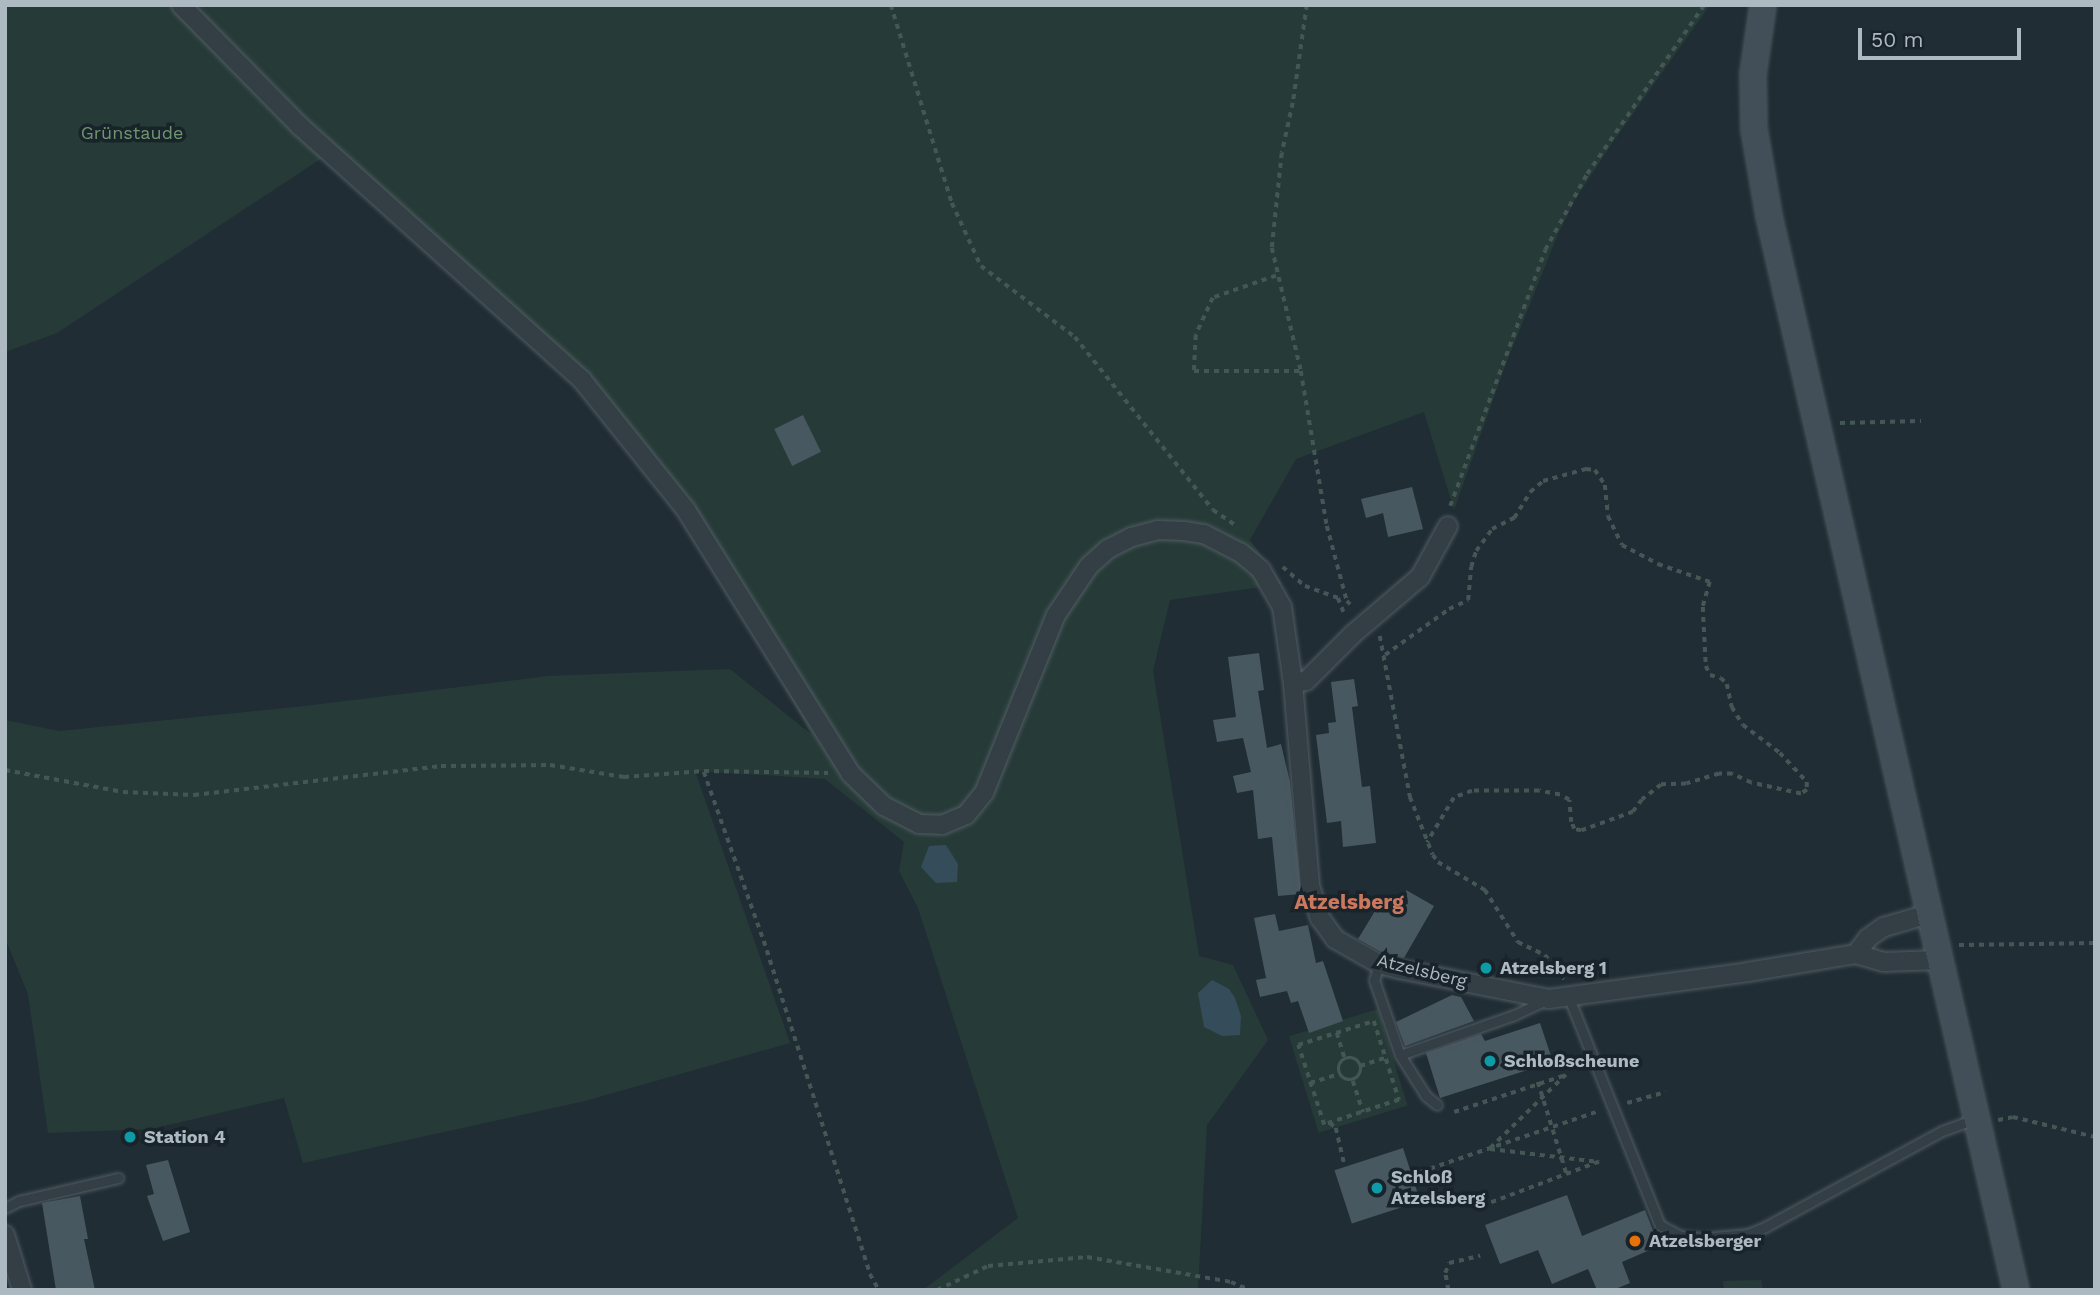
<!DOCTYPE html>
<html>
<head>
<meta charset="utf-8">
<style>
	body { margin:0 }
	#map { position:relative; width:2100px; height:1295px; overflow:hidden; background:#202d34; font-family:"Work Sans",sans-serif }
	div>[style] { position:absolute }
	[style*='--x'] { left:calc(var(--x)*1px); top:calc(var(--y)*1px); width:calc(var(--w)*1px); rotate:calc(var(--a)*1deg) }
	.green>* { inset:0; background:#263b37; transform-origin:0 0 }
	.water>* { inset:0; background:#354c5b }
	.building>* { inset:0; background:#485860; transform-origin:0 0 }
	.path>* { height:3.5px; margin-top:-1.75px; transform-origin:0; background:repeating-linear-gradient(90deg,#445755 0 5px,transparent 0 10px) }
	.path>.ring { margin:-1.75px; padding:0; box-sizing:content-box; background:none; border:3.5px solid #445755; border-radius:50% }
	.roads { filter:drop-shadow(0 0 2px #515c63) drop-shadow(0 0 2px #515c63) }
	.lane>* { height:9px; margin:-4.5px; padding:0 4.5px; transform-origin:4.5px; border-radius:4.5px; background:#333e45 }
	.street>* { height:18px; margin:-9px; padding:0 9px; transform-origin:9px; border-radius:9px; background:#333e45 }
	.secondary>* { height:24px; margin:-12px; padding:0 12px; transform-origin:12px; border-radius:12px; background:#424e58 }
	.dots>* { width:19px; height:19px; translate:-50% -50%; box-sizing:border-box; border:4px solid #19232a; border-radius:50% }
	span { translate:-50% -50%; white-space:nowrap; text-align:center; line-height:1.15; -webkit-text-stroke:7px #19232a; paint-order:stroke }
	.park-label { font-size:18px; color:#6f9670 }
	.poi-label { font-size:18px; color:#adbac2; font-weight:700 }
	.left { translate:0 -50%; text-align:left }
	.street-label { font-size:18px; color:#adbac2 }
	.quarter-label { font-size:21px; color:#cc785f; font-weight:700 }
	.frame { position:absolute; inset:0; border:7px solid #adbac2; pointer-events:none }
	.scale { position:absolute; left:1858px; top:28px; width:163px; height:32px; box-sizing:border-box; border:4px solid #adbac2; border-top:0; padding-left:9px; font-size:21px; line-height:24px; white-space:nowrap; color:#adbac2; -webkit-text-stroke:5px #19232a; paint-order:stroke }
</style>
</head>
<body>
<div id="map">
	<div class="green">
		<div style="clip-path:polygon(5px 5px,1710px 5px,1613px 142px,1576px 198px,1558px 234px,1504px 369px,1454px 510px,1424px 412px,1296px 459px,1250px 540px,1282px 584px,1170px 600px,1153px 671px,1199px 956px,1233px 965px,1268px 1040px,1207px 1125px,1198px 1290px,923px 1290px,1018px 1218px,918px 908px,899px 871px,904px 842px,825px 779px,695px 771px,790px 1043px,585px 1101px,303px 1163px,284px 1098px,151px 1129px,48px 1133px,28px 994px,5px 938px,5px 720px,59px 731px,305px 706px,548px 676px,730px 669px,811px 734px,686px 510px,582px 380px,325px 156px,57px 333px,5px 352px)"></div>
		<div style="left:1378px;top:1009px;width:101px;height:93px;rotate:73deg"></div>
		<div style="clip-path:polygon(1761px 1280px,1763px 1290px,1724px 1290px,1723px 1281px)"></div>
	</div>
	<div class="water">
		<div style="clip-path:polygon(946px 845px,958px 864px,957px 882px,936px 883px,921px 867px,929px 846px)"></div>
		<div style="clip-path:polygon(1212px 980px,1229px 989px,1235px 998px,1241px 1016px,1240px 1035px,1222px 1036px,1204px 1027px,1198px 993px)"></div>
	</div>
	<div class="building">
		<div style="left:803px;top:415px;width:41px;height:32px;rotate:64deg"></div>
		<div style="clip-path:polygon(1412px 487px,1423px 529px,1388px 537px,1383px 513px,1366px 518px,1361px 499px)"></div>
		<div style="clip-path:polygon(1259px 653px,1264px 690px,1258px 691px,1267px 748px,1281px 744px,1290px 782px,1301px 894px,1278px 896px,1272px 837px,1258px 839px,1253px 790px,1237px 793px,1233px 776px,1251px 772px,1243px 738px,1217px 742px,1213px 720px,1236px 717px,1228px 657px)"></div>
		<div style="clip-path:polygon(1354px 679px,1358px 706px,1352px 707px,1362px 787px,1370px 786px,1376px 843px,1343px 847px,1341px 821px,1327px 823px,1316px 735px,1329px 733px,1328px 723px,1336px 722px,1331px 682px)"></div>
		<div style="clip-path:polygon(1406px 890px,1434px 906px,1404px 958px,1383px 953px,1358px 939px,1375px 911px,1408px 904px)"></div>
		<div style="clip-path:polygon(1275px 914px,1279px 931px,1308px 925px,1316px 963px,1323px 961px,1343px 1021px,1309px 1033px,1298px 1001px,1291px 1003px,1287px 991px,1260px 997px,1256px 980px,1266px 978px,1254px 918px)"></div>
		<div style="clip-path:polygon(1452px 995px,1461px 997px,1474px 1021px,1405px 1046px,1396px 1022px)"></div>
		<div style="clip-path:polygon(1540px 1023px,1553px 1062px,1440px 1098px,1426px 1053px,1481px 1034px,1485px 1041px)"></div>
		<div style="left:1403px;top:1148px;width:56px;height:72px;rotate:72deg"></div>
		<div style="clip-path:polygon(168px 1160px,190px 1232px,163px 1241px,147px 1196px,154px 1194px,146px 1165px)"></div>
		<div style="clip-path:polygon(1567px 1195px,1582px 1236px,1645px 1210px,1659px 1246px,1622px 1262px,1630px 1283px,1613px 1290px,1597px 1290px,1588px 1269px,1552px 1284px,1538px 1250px,1500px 1264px,1485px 1225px)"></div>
		<div style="clip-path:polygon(80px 1196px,88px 1239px,84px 1239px,95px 1290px,56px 1290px,42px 1203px)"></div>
	</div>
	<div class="path">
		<div style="--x:891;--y:5;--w:207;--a:72.9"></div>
		<div style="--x:952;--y:203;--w:69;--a:65.3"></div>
		<div style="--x:981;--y:266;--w:118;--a:37.1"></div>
		<div style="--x:1075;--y:337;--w:221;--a:51.4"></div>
		<div style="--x:1213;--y:510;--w:30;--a:34"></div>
		<div style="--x:1307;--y:5;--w:99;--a:98.1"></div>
		<div style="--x:1293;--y:103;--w:51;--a:102.4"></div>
		<div style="--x:1282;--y:153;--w:96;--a:96"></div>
		<div style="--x:1272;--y:248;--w:126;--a:76.7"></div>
		<div style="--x:1301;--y:371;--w:157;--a:80.5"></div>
		<div style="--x:1327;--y:526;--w:78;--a:75.1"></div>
		<div style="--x:1347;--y:601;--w:8;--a:45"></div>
		<div style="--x:1276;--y:276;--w:67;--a:160.8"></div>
		<div style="--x:1213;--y:298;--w:41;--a:114.7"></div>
		<div style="--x:1196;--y:335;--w:36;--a:93"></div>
		<div style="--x:1194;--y:371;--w:107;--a:0"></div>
		<div style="--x:1840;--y:423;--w:81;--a:-1.4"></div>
		<div style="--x:1450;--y:506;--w:273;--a:-69.6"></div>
		<div style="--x:1545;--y:250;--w:87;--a:-61.1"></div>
		<div style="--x:1587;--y:174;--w:206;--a:-55.3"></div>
		<div style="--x:1283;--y:567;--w:29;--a:41"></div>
		<div style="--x:1305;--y:586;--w:35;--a:20"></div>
		<div style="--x:1338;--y:598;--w:18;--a:68"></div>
		<div style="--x:1380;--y:636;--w:164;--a:79.4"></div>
		<div style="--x:1410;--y:797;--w:62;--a:68.4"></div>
		<div style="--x:1433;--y:855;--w:9;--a:54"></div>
		<div style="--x:1438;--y:862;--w:55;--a:30.8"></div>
		<div style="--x:1485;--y:890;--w:62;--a:57.6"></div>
		<div style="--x:1518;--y:942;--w:30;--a:26"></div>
		<div style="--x:1545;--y:955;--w:31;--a:52"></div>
		<div style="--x:1385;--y:655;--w:79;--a:-35.7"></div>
		<div style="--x:1449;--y:609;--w:21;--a:-25"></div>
		<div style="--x:1468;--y:600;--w:33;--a:-85"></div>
		<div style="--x:1471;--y:567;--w:17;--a:-73"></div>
		<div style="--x:1476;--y:551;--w:27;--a:-54"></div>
		<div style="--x:1492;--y:529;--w:25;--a:-27"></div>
		<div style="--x:1514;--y:518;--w:31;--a:-58"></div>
		<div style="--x:1530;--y:492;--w:17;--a:-40"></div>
		<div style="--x:1543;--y:481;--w:45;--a:-15.6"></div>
		<div style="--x:1586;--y:469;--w:9;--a:6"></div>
		<div style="--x:1595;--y:470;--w:18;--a:56"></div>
		<div style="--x:1605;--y:485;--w:31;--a:84"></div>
		<div style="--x:1608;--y:516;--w:32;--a:64"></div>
		<div style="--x:1622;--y:545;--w:41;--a:27.8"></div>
		<div style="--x:1658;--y:564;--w:55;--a:19.1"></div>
		<div style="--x:1710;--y:582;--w:26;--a:106"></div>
		<div style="--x:1703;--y:607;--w:59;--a:87.1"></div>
		<div style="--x:1706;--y:666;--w:10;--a:66"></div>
		<div style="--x:1710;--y:675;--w:11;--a:15"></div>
		<div style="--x:1721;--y:678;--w:8;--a:45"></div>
		<div style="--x:1727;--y:684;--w:24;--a:78"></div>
		<div style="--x:1732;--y:707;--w:21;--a:59"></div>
		<div style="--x:1743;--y:725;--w:46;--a:37.1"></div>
		<div style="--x:1780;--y:753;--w:40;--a:47"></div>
		<div style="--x:1807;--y:782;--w:8;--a:90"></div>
		<div style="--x:1807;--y:790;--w:7;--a:146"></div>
		<div style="--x:1801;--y:794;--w:51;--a:-167.6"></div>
		<div style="--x:1751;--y:783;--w:21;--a:-155"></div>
		<div style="--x:1732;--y:774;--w:13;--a:180"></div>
		<div style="--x:1719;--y:774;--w:34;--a:163"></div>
		<div style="--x:1686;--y:784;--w:25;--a:178"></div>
		<div style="--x:1661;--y:785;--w:24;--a:142"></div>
		<div style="--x:1642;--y:800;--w:15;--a:127"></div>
		<div style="--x:1633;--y:812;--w:55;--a:159.9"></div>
		<div style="--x:1581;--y:831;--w:7;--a:-164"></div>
		<div style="--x:1574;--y:829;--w:8;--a:-113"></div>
		<div style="--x:1571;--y:822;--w:22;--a:-95"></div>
		<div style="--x:1569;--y:800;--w:10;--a:-151"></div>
		<div style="--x:1560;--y:795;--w:21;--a:-169"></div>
		<div style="--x:1539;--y:791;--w:67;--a:180"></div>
		<div style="--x:1472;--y:791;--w:19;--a:159"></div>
		<div style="--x:1454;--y:798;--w:52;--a:121"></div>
		<div style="--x:5;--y:770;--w:120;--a:10.6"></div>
		<div style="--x:123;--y:792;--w:71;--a:2.4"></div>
		<div style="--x:194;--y:795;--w:249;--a:-6.7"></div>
		<div style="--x:441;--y:766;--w:109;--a:-0.5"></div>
		<div style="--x:550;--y:765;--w:75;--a:9.2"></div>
		<div style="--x:624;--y:777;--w:80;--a:-4.3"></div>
		<div style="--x:704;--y:771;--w:124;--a:0.9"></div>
		<div style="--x:704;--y:772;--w:179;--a:70.5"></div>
		<div style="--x:764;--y:941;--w:349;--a:72.3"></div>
		<div style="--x:870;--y:1274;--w:18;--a:61"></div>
		<div style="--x:1959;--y:945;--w:136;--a:-0.8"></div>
		<div style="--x:1374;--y:1021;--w:83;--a:72.4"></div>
		<div style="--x:1399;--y:1100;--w:79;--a:161.6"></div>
		<div style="--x:1324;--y:1125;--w:84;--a:-108"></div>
		<div style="--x:1298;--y:1045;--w:80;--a:-17.5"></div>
		<div style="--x:1337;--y:1033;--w:27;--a:73"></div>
		<div class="ring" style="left:1339px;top:1058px;width:18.5px;height:18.5px"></div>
		<div style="--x:1360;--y:1066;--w:26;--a:-18"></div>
		<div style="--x:1353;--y:1081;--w:33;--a:72"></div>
		<div style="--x:1538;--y:1082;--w:97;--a:72.7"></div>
		<div style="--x:1310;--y:1083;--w:31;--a:-17"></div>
		<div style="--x:1627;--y:1103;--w:40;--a:-16"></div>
		<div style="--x:1454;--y:1112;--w:118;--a:-18.3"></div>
		<div style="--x:1566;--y:1075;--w:106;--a:135.8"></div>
		<div style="--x:1490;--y:1149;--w:110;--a:6.8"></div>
		<div style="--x:1599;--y:1162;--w:119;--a:159.3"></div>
		<div style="--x:1998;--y:1120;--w:15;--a:-11"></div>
		<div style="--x:2013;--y:1117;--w:84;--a:13.7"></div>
		<div style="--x:1330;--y:1123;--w:8;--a:40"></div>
		<div style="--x:1336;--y:1128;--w:39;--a:77"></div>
		<div style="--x:1411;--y:1175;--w:199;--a:-18.8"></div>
		<div style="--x:937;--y:1290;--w:56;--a:-25.2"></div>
		<div style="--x:988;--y:1266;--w:99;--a:-5.2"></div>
		<div style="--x:1087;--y:1257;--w:146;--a:9.8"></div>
		<div style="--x:1231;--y:1282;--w:21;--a:23"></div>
		<div style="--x:1448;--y:1290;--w:17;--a:-100"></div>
		<div style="--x:1445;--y:1273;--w:11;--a:-68"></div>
		<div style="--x:1449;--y:1263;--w:32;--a:-13"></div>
	</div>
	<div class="roads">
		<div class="lane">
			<div style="--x:1379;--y:964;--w:17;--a:107"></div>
			<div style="--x:1374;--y:980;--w:79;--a:70.9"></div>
			<div style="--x:1400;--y:1055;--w:49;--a:57.6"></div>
			<div style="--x:1426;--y:1096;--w:14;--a:39"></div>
			<div style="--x:1569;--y:998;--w:245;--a:68.2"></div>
			<div style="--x:1660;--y:1225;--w:24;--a:28"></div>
			<div style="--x:1681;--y:1236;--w:21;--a:5"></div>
			<div style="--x:1702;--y:1238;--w:46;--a:-5"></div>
			<div style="--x:1748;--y:1234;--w:18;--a:-22"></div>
			<div style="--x:1765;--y:1227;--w:201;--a:-28.5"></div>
			<div style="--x:1942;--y:1131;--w:35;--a:-20"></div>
			<div style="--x:1400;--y:1055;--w:121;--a:-19.3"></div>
			<div style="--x:1514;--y:1015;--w:33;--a:-25"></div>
			<div style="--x:5;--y:1208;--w:16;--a:-27"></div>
			<div style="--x:19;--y:1201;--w:102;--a:-13.1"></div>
		</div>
		<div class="street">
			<div style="--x:181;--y:5;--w:170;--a:45.5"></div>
			<div style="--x:300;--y:126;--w:380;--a:42"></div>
			<div style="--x:582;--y:380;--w:166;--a:51.3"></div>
			<div style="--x:686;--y:510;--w:311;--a:58"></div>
			<div style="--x:851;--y:774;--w:46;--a:44.1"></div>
			<div style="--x:884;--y:806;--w:39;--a:27"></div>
			<div style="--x:919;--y:824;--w:23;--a:2"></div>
			<div style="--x:942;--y:825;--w:26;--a:-23"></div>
			<div style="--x:966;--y:815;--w:28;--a:-51"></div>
			<div style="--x:984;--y:793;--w:192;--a:-68"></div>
			<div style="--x:1056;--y:615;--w:59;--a:-56"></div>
			<div style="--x:1089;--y:566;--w:25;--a:-42"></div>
			<div style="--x:1108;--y:549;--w:27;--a:-27"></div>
			<div style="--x:1132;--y:537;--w:27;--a:-15"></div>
			<div style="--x:1158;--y:530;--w:26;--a:2"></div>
			<div style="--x:1184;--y:531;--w:20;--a:9"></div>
			<div style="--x:1204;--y:534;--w:42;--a:27.2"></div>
			<div style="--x:1241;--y:553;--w:26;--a:40"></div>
			<div style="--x:1261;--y:570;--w:43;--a:60.4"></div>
			<div style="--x:1282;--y:607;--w:77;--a:81.8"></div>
			<div style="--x:1293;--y:683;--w:204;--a:85.2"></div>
			<div style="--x:1310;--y:886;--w:34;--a:73"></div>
			<div style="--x:1320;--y:918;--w:26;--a:54"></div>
			<div style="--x:1335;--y:939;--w:51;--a:29.6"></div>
			<div style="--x:1379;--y:964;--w:21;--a:14"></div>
			<div style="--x:1399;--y:969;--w:153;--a:11.3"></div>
			<div style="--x:1549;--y:999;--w:201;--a:-7.7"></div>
			<div style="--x:1748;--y:972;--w:109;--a:-9.5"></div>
			<div style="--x:1856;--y:954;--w:29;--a:16"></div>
			<div style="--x:1884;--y:962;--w:55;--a:-2.1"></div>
			<div style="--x:1293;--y:683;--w:13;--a:-9"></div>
			<div style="--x:1306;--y:681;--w:66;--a:-45"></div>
			<div style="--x:1353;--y:634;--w:88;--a:-40.4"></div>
			<div style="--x:1420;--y:577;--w:58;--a:-61.2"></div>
			<div style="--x:1856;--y:954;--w:20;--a:-53"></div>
			<div style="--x:1868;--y:938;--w:19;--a:-35"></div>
			<div style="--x:1884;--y:927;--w:47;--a:-16.1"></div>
			<div style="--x:5;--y:1235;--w:58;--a:72.8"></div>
		</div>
		<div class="secondary">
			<div style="--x:1763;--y:5;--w:70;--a:98.2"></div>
			<div style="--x:1753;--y:74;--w:55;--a:89"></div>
			<div style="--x:1754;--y:129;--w:88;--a:80.2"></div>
			<div style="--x:1769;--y:216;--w:1102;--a:77.05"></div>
		</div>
	</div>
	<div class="dots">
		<div style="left:1486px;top:968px;background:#0f9aa8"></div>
		<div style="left:1490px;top:1061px;background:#0f9aa8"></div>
		<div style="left:130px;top:1137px;background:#0f9aa8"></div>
		<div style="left:1377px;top:1188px;background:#0f9aa8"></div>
		<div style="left:1635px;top:1241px;background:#e8710a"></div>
	</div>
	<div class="park-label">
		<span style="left:132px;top:133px">Grünstaude</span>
	</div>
	<div class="poi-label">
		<span class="left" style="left:1500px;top:968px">Atzelsberg 1</span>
		<span class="left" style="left:1504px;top:1061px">Schloßscheune</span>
		<span class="left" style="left:144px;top:1137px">Station 4</span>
		<span class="left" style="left:1391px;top:1188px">Schloß<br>Atzelsberg</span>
		<span class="left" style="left:1649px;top:1241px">Atzelsberger</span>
	</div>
	<div class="street-label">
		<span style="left:1422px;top:971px;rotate:14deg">Atzelsberg</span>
	</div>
	<div class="quarter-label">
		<span style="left:1349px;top:902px">Atzelsberg</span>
	</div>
	<div class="frame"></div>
	<div class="scale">50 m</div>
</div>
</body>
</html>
